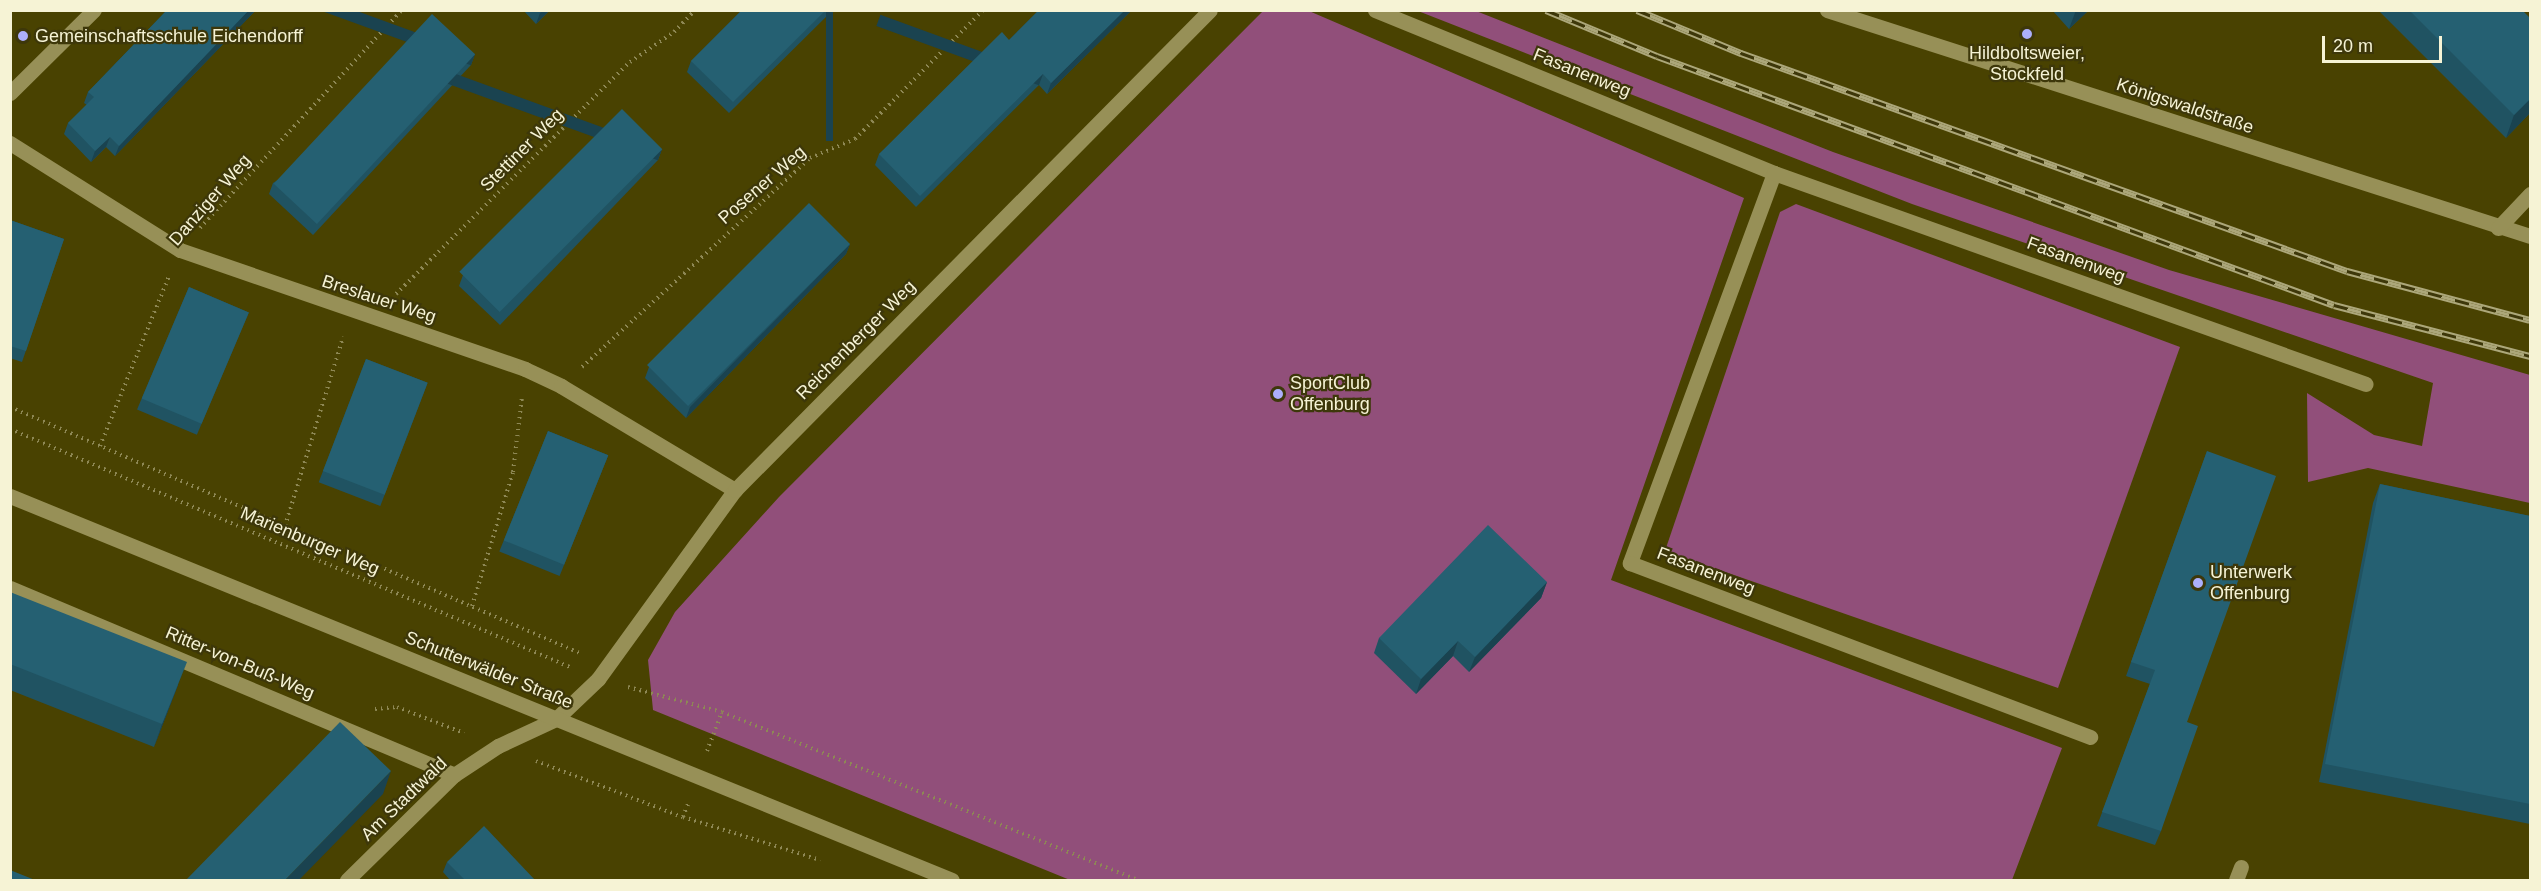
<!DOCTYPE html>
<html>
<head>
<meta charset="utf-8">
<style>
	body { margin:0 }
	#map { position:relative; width:2541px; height:891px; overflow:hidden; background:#494201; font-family:Arial,sans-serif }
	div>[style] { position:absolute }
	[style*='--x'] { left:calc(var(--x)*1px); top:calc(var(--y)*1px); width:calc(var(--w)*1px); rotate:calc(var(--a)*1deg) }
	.green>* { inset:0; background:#914f7a }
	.path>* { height:4px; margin-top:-2px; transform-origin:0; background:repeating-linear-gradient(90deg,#8e8855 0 1.5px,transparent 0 6px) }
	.lane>* { height:15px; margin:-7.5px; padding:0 7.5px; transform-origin:7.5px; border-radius:7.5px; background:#979057 }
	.street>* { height:15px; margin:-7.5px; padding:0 7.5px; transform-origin:7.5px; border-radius:7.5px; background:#979057 }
	.secondary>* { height:15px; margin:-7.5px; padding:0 7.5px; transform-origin:7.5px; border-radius:7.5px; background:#979057 }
	.rail>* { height:7px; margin-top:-3.5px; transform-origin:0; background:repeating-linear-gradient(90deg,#3d370a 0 14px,#aca77a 0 28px); box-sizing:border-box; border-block:2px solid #aca77a }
	.wall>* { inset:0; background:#205362; transform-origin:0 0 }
	.shaded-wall>* { inset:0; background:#1a4350; transform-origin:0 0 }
	.building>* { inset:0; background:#256072; transform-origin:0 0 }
	.dots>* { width:16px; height:16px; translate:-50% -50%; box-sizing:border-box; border:3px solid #3d370a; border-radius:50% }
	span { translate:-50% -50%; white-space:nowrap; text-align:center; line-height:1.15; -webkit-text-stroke:4.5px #3d370a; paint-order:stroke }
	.poi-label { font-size:18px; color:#f6f3d5 }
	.left { translate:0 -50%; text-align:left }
	.street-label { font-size:18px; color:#f6f3d5 }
	.frame { position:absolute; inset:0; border:12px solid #f6f3d5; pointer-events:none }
	.scale { position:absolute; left:2322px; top:36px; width:120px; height:27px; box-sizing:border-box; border:3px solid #f6f3d5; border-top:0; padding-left:8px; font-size:18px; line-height:21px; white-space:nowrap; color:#f6f3d5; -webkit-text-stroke:4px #3d370a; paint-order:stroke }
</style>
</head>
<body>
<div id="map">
	<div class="green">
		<div style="clip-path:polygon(1263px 11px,1309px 11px,1744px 198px,1611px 580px,2062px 748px,2012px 880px,1070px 880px,653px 710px,648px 660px,675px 612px,779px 497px)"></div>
		<div style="clip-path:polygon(1418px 11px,1476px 11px,1833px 152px,2169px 270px,2530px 375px,2530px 503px,2368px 468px,2308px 482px,2307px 393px,2374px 435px,2422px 446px,2433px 383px,1912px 204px)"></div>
		<div style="clip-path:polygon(1796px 204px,2180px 347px,2058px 688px,1665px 551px,1780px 212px)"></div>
	</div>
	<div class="path">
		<div style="--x:200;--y:228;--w:297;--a:-47.2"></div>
		<div style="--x:396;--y:294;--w:330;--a:-44.8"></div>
		<div style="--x:630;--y:62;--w:53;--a:-34.3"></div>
		<div style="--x:674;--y:32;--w:30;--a:-46"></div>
		<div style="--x:582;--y:367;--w:309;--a:-42.5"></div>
		<div style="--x:810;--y:158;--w:49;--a:-22.9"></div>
		<div style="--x:855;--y:139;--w:182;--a:-45.2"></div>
		<div style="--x:10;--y:407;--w:623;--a:23.36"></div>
		<div style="--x:10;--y:429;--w:608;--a:23.03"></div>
		<div style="--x:100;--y:446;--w:183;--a:-67.9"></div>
		<div style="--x:285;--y:526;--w:198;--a:-72.9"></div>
		<div style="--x:472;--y:606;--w:140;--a:-73"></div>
		<div style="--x:513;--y:472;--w:76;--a:-83.2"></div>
		<div style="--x:628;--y:687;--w:97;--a:14.9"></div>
		<div style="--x:722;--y:712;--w:448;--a:22"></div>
		<div style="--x:375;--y:709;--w:22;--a:-5"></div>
		<div style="--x:397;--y:707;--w:72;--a:21.2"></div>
		<div style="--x:707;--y:751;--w:42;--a:-69"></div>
		<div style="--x:536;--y:761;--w:157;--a:20.9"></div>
		<div style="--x:683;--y:817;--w:144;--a:17.4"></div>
		<div style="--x:683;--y:817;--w:14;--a:-69"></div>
	</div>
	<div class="lane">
		<div style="--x:1375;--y:10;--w:431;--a:22.2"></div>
		<div style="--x:1774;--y:173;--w:416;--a:110.3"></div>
		<div style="--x:1630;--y:563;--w:492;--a:20.7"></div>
		<div style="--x:1774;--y:173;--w:628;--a:19.62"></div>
		<div style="--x:10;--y:588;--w:482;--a:22.8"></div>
		<div style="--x:2236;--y:880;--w:14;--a:-69"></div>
	</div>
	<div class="street">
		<div style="--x:1827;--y:10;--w:738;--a:17.82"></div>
		<div style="--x:10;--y:93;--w:118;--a:-44.7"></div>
		<div style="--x:10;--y:143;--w:201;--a:32.2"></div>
		<div style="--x:180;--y:250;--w:365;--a:19"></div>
		<div style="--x:525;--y:369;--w:40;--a:25"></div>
		<div style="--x:561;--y:386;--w:203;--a:30.9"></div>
		<div style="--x:2498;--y:228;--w:47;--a:-46.7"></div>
		<div style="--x:347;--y:880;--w:150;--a:-44.5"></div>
		<div style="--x:454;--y:775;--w:53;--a:-33.4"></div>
		<div style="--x:498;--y:746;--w:64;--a:-25"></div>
		<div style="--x:556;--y:719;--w:58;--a:-43.6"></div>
		<div style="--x:598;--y:679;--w:233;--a:-54.1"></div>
		<div style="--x:735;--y:490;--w:675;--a:-45.3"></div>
	</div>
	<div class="secondary">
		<div style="--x:10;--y:496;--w:1017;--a:22.18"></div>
	</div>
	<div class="rail">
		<div style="--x:1546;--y:10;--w:120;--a:22.5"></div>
		<div style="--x:1657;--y:56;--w:721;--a:20.19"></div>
		<div style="--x:2334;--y:305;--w:203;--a:14.6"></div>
		<div style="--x:1637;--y:10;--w:113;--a:22.5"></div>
		<div style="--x:1741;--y:53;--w:644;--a:19.79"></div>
		<div style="--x:2347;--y:271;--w:189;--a:15"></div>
	</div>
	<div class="wall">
		<div style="clip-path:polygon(167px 10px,256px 10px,115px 156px,106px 147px,91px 162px,64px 134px,68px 123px,87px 105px,84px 103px,88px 92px)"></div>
		<div style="clip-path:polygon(523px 10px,550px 10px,536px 24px)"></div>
		<div style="clip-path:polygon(742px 10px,833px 10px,729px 113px,687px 72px,691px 61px)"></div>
		<div style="clip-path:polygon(1039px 10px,1132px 10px,1047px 94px,1039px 85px,916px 207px,875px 165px,879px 154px,1009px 40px)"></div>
		<div style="clip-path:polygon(2052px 10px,2089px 10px,2069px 29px)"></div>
		<div style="clip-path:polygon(2378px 10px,2522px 10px,2530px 113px,2506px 138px)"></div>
		<div style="clip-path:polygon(475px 54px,471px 65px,313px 235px,269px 194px,273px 183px)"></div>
		<div style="clip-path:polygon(662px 149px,658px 160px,500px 325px,459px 286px,463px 275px)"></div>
		<div style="clip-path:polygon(10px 220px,64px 239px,22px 362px,10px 358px)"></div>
		<div style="clip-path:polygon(850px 244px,846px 254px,686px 418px,645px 378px,649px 367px)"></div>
		<div style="left:189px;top:287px;width:65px;height:133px;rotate:23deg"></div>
		<div style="left:366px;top:359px;width:66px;height:132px;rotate:21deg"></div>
		<div style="left:548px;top:431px;width:65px;height:130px;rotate:22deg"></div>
		<div style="clip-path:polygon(2207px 451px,2187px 722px,2161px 831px,2155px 845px,2097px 826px,2150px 684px,2126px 676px)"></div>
		<div style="clip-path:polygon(2380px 484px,2530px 516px,2530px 824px,2319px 782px,2373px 503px)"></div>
		<div style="clip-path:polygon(1547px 582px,1541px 598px,1469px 672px,1453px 656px,1416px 694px,1374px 653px,1379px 638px)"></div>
		<div style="clip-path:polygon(10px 592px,178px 685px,154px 747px,10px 690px)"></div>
		<div style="clip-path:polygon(447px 862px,535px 880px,450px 880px,443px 872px)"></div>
	</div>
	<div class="shaded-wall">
		<div style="clip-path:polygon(249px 10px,256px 10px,115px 156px,119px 146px)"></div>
		<div style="clip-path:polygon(543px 10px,550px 10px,536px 24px,540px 13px)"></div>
		<div style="left:826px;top:10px;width:7px;height:131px"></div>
		<div style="clip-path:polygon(1125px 10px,1132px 10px,1047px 94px,1051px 83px)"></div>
		<div style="clip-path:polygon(2076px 10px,2089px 10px,2069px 29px)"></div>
		<div style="left:475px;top:54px;width:12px;height:232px;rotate:110deg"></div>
		<div style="left:1043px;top:74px;width:12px;height:173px;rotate:110deg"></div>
		<div style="clip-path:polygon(2530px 99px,2530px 113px,2506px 138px,2514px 115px)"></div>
		<div style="clip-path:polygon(110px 137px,106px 147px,91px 162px,95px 151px)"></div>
		<div style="left:662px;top:149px;width:12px;height:228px;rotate:110deg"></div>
		<div style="clip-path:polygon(850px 244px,846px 254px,686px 418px,690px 407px)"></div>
		<div style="clip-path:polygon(1547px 582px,1541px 598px,1469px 672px,1475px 657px)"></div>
		<div style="clip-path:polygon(1458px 641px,1453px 656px,1416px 694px,1421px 679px)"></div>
		<div style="clip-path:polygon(187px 662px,178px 685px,154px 747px,162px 724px)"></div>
		<div style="clip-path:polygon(391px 771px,383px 794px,299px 880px,285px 880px)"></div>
	</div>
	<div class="building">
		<div style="clip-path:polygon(167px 10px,249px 10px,119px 146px,110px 137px,95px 151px,68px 123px,94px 97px,88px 92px)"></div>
		<div style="clip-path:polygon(742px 10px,826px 10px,733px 102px,691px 61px)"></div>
		<div style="clip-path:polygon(1039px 10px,1125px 10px,1051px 83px,1043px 74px,920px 196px,879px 154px,1002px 32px,1009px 40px)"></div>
		<div style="clip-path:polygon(2409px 10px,2522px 10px,2530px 18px,2530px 99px,2514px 115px)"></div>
		<div style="left:432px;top:14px;width:59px;height:232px;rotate:43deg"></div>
		<div style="left:622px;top:109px;width:57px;height:230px;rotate:45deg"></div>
		<div style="left:809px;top:203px;width:58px;height:229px;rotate:45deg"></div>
		<div style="clip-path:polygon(10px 220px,64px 239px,26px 351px,10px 346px)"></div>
		<div style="left:189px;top:287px;width:65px;height:121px;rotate:23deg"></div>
		<div style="left:366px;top:359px;width:66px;height:120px;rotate:21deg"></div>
		<div style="left:548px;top:431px;width:65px;height:118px;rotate:22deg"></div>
		<div style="clip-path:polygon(2207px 451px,2276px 476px,2187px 722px,2198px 726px,2161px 831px,2102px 812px,2155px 670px,2131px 662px)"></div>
		<div style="clip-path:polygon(2380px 484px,2530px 516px,2530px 804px,2325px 764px)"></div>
		<div style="clip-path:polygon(1488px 525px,1547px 582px,1475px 657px,1458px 641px,1421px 679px,1379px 638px)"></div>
		<div style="clip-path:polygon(10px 592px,187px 662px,162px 724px,10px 664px)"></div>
		<div style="clip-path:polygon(340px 722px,391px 771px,285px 880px,186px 880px)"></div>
		<div style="clip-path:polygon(484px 826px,535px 880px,465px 880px,447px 862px)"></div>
		<div style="clip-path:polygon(10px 870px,35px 880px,10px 880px)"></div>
	</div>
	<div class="dots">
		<div style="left:2027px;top:34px;background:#acaffb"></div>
		<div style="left:23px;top:36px;background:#acaffb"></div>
		<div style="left:1278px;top:394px;background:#acaffb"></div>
		<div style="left:2198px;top:583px;background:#acaffb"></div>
	</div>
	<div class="poi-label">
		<span class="left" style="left:35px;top:36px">Gemeinschaftsschule Eichendorff</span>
		<span style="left:2027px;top:64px">Hildboltsweier,<br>Stockfeld</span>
		<span class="left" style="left:1290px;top:394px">SportClub<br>Offenburg</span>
		<span class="left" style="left:2210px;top:583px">Unterwerk<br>Offenburg</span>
	</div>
	<div class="street-label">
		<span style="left:1582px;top:73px;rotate:22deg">Fasanenweg</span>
		<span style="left:2185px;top:106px;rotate:18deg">Königswaldstraße</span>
		<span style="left:522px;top:150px;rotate:-45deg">Stettiner Weg</span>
		<span style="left:762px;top:185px;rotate:-41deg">Posener Weg</span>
		<span style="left:210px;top:200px;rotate:-49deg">Danziger Weg</span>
		<span style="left:2076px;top:260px;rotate:20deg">Fasanenweg</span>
		<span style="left:379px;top:299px;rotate:18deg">Breslauer Weg</span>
		<span style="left:856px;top:340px;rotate:-45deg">Reichenberger Weg</span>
		<span style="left:310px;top:541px;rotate:23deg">Marienburger Weg</span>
		<span style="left:1706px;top:571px;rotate:21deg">Fasanenweg</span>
		<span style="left:240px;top:663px;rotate:23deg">Ritter-von-Buß-Weg</span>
		<span style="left:489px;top:670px;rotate:22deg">Schutterwälder Straße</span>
		<span style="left:404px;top:799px;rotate:-44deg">Am Stadtwald</span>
	</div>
	<div class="frame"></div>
	<div class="scale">20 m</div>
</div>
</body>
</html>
